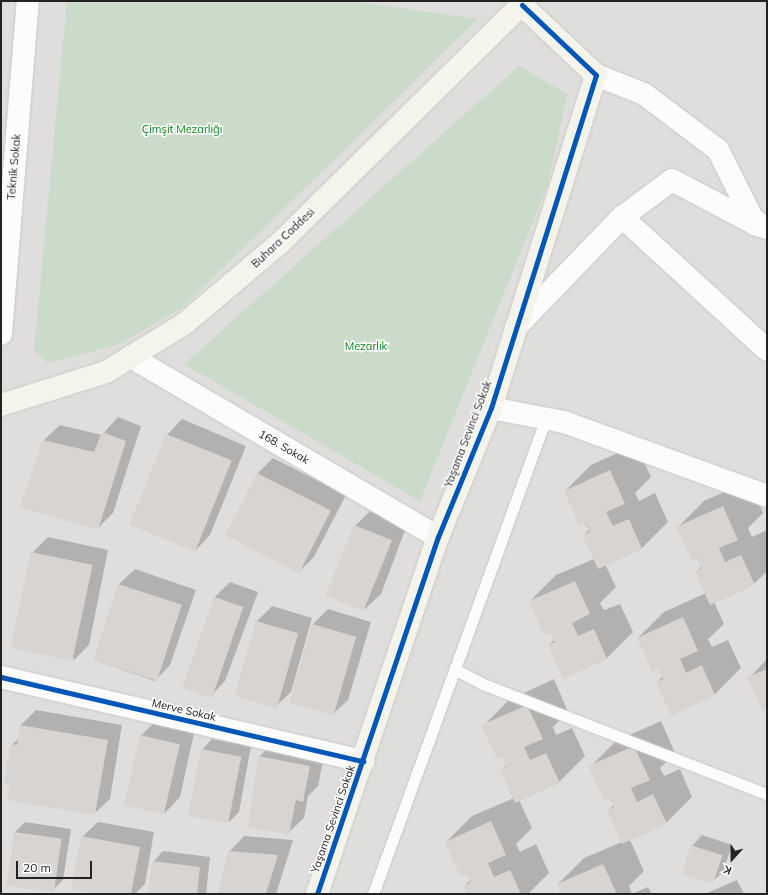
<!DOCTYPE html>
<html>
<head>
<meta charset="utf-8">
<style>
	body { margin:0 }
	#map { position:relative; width:768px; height:895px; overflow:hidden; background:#f0eeeb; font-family:Mulish,sans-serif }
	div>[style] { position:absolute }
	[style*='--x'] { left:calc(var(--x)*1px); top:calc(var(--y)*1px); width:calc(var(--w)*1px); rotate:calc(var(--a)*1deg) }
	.residential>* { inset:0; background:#dfdedc; transform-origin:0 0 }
	.cemetery>* { inset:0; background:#cadbca }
	.shadow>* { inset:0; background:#0003 }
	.building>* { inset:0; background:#d7d4d2; transform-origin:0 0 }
	.roads { filter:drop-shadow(0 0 1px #c9c8c7) drop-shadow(0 0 1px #c9c8c7) }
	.lane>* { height:11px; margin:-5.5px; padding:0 5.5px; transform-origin:5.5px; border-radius:5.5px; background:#fdfcfc }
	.street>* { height:22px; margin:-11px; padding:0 11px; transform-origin:11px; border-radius:11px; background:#fdfcfc }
	.secondary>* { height:22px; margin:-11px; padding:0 11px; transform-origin:11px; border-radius:11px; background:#f4f4ed }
	.cycleway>* { height:5px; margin:-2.5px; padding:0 2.5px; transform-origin:2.5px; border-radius:2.5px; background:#0057b8 }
	span { translate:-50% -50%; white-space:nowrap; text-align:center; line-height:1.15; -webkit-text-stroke:3px #fff; paint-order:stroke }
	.park-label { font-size:11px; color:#0c8416 }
	.street-label { font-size:11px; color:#222 }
	.frame { position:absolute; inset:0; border:2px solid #222; pointer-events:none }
	.north { position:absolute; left:712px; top:839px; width:40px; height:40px; -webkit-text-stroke:3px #fff; paint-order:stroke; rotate:201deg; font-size:11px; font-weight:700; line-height:16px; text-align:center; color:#222 }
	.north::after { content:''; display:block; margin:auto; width:14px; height:18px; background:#222; clip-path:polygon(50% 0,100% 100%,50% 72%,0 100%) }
	.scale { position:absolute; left:16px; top:861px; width:76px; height:18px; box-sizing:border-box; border:2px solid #222; border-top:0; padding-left:5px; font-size:12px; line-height:14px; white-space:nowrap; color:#222; -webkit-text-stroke:3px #fff; paint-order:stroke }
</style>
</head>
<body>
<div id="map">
	<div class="residential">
		<div style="left:1px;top:1px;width:766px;height:893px"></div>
	</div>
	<div class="cemetery">
		<div style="clip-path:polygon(67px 1px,351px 1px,478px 19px,183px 307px,120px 344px,48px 363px,34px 350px)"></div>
		<div style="clip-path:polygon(519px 66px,567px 94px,548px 184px,420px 501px,184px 364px)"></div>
	</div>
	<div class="shadow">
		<div style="clip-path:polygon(118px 417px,141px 426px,113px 513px,97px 529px,21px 506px,44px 440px,60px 425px,102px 435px)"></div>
		<div style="clip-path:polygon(182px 419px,246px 446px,210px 535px,195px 551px,167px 435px)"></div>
		<div style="clip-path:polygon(636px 445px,651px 477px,635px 493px,639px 501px,655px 493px,668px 522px,642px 548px,605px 564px,616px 587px,600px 603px,604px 610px,620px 604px,633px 632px,607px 658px,563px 677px,549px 645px,555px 639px,530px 601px,556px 575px,594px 559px,584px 535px,589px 530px,565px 491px,591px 465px)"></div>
		<div style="clip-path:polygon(273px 458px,346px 495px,314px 557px,299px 572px,226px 535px,258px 473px)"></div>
		<div style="clip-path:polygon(749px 481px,763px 513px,748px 528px,752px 537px,767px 530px,767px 571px,754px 584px,714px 602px,724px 624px,708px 639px,712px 647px,728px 640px,741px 668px,715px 694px,657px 682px,663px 676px,638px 638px,664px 612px,706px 593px,696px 572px,702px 566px,678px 527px,704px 501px)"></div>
		<div style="clip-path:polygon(370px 511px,407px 525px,381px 594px,365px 609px,355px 526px)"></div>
		<div style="clip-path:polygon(48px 537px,108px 550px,89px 645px,74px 660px,32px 553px)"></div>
		<div style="clip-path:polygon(135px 569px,196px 590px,170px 665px,155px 681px,94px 660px,119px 584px)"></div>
		<div style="clip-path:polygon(230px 582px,258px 592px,225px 681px,210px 697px,183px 687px,215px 597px)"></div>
		<div style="clip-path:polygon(evenodd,272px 606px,312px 618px,291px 692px,275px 707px,257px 621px,272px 606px,298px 628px,282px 690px,280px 690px,298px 628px)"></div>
		<div style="clip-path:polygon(328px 609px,371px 622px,348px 700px,332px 715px,313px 624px)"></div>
		<div style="clip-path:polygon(767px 659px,767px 708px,749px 678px)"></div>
		<div style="clip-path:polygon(554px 679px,568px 712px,553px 727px,556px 735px,572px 728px,585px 756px,559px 782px,519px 800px,532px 828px,516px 844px,520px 852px,536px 844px,549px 873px,528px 894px,468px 894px,465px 886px,470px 880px,446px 842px,472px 816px,514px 798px,501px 770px,507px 764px,483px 726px,509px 700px)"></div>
		<div style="clip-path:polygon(36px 710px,122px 725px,110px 799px,94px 814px,12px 745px,19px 738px,21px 725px)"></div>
		<div style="clip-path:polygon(156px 720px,195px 729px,180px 797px,165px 813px,141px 736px)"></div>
		<div style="clip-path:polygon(661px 721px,675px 753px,660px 768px,664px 776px,680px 769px,692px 797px,666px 823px,630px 840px,644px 871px,629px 886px,632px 894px,648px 887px,652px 894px,563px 894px,558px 884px,584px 858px,622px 842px,608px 811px,614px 805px,590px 767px,616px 741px)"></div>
		<div style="clip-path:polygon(212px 739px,251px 746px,239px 812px,229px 822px,202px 750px)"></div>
		<div style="clip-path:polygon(274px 742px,325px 751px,318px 786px,308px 796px,304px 818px,288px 833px,259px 757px)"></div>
		<div style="clip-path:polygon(25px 822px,71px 829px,63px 880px,53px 890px,15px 832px)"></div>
		<div style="clip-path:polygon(98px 822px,154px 832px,145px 884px,135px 894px,101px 894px,82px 837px)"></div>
		<div style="clip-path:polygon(702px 835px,732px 845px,723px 872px,712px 882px,692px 846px)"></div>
		<div style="clip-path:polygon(244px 836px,293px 840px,276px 894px,219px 894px,229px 852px)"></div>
		<div style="clip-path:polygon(163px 851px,210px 857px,206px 894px,149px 894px,153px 862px)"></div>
		<div style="clip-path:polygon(737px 880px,744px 894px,705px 894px)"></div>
	</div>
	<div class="building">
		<div style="clip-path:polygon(102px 432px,126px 441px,98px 530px,20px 507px,43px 440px,94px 452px)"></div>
		<div style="left:166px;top:434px;width:71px;height:98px;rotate:22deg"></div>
		<div style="clip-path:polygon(610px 470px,625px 504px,606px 512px,613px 526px,629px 519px,642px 549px,598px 569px,582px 535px,590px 532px,585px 522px,579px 525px,564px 491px)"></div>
		<div style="left:257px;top:473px;width:83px;height:70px;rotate:27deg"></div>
		<div style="clip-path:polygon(723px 506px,738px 540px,719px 548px,725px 562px,741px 555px,755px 585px,710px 605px,695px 571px,702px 568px,698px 558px,692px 561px,676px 527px)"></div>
		<div style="left:354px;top:525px;width:41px;height:76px;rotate:22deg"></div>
		<div style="left:31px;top:552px;width:63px;height:98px;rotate:12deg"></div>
		<div style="clip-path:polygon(575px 581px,590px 614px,572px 623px,578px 636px,594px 629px,607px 659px,563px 679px,548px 645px,555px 642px,550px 632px,544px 635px,529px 601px)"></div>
		<div style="left:118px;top:584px;width:67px;height:80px;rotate:18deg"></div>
		<div style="left:214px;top:597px;width:31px;height:96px;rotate:19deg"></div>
		<div style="clip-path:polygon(683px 617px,698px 651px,680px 659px,686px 673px,702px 665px,715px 695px,671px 716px,656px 682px,663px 679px,658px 669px,652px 672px,637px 638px)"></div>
		<div style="left:256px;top:621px;width:44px;height:78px;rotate:16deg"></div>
		<div style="left:312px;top:624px;width:46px;height:82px;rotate:16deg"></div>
		<div style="clip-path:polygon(767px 669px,767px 709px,763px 711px,747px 677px)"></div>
		<div style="clip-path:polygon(527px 705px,543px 739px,524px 747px,530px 760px,546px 753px,560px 783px,515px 803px,500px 769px,507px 766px,503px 757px,497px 759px,481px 725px)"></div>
		<div style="clip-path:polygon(20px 725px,108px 740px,95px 815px,7px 800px,10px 785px,4px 784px,11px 744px,17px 745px)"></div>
		<div style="left:140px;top:735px;width:41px;height:72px;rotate:13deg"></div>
		<div style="clip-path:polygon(634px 746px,650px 780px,631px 788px,637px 802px,653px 794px,667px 824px,622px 844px,607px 811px,614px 807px,610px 798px,604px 800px,588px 766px)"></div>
		<div style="left:201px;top:749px;width:41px;height:68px;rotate:11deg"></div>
		<div style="clip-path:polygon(258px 756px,310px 766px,303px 802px,296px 800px,289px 834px,248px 828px)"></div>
		<div style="clip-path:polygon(491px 821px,506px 855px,488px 863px,494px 877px,510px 870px,521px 894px,467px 894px,463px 886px,470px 883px,466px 873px,460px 876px,445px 842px)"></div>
		<div style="left:14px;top:832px;width:48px;height:54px;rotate:8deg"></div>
		<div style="clip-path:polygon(81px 836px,140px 847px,131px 894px,95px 894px,71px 889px)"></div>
		<div style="left:691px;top:845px;width:33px;height:30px;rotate:18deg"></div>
		<div style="clip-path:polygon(228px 851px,278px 855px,266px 894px,218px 894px)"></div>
		<div style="clip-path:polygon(152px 861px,200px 867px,197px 894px,148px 894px)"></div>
		<div style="clip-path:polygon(603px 864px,617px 894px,561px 894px,557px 884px)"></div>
	</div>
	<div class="roads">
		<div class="lane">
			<div style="--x:454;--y:669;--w:33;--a:27"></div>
			<div style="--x:483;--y:684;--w:305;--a:21.2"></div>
			<div style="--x:373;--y:894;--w:506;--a:-70.03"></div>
		</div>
		<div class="street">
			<div style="--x:596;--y:75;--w:52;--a:21.6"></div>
			<div style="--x:644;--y:94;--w:93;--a:37.1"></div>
			<div style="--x:718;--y:150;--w:83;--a:63.4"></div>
			<div style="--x:755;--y:224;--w:3;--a:-45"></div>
			<div style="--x:622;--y:217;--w:197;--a:42.5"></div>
			<div style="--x:516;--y:327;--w:153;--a:-46.1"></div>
			<div style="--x:622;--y:217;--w:62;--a:-36.5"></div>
			<div style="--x:672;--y:180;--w:94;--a:27.9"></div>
			<div style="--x:755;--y:224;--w:13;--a:18"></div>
			<div style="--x:1;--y:334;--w:334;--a:-85.4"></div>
			<div style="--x:131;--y:357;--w:356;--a:30.4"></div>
			<div style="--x:491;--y:408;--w:74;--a:10.9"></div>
			<div style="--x:564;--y:422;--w:216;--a:20"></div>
			<div style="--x:1;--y:677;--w:372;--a:13.1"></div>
		</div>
		<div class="secondary">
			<div style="--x:1;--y:405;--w:110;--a:-17.4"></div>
			<div style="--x:106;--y:372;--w:92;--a:-31.6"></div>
			<div style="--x:184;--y:324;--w:126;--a:-40.2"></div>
			<div style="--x:280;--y:243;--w:344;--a:-44.6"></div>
			<div style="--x:317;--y:894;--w:377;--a:-71.3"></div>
			<div style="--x:438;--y:537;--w:139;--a:-67.7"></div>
			<div style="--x:491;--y:408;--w:349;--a:-72.5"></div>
			<div style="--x:596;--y:75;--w:102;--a:-136.6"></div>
		</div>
	</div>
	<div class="cycleway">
		<div style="--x:1;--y:677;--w:372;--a:13.1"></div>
		<div style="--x:317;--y:894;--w:377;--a:-71.3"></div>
		<div style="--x:438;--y:537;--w:139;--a:-67.7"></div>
		<div style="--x:491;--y:408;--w:349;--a:-72.5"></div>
		<div style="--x:596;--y:75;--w:102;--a:-136.6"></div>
	</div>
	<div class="park-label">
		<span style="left:182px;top:129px">Çimşit Mezarlığı</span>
		<span style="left:366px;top:346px">Mezarlık</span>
	</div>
	<div class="street-label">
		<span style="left:14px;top:167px;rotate:-85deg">Teknik Sokak</span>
		<span style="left:283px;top:238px;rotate:-43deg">Buhara Caddesi</span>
		<span style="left:468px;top:434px;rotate:-69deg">Yaşama Sevinci Sokak</span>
		<span style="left:284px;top:447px;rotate:30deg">168. Sokak</span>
		<span style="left:184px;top:710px;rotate:13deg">Merve Sokak</span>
		<span style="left:333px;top:819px;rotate:-71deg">Yaşama Sevinci Sokak</span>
	</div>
	<div class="frame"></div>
	<div class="north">K</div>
	<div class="scale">20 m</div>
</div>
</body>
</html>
